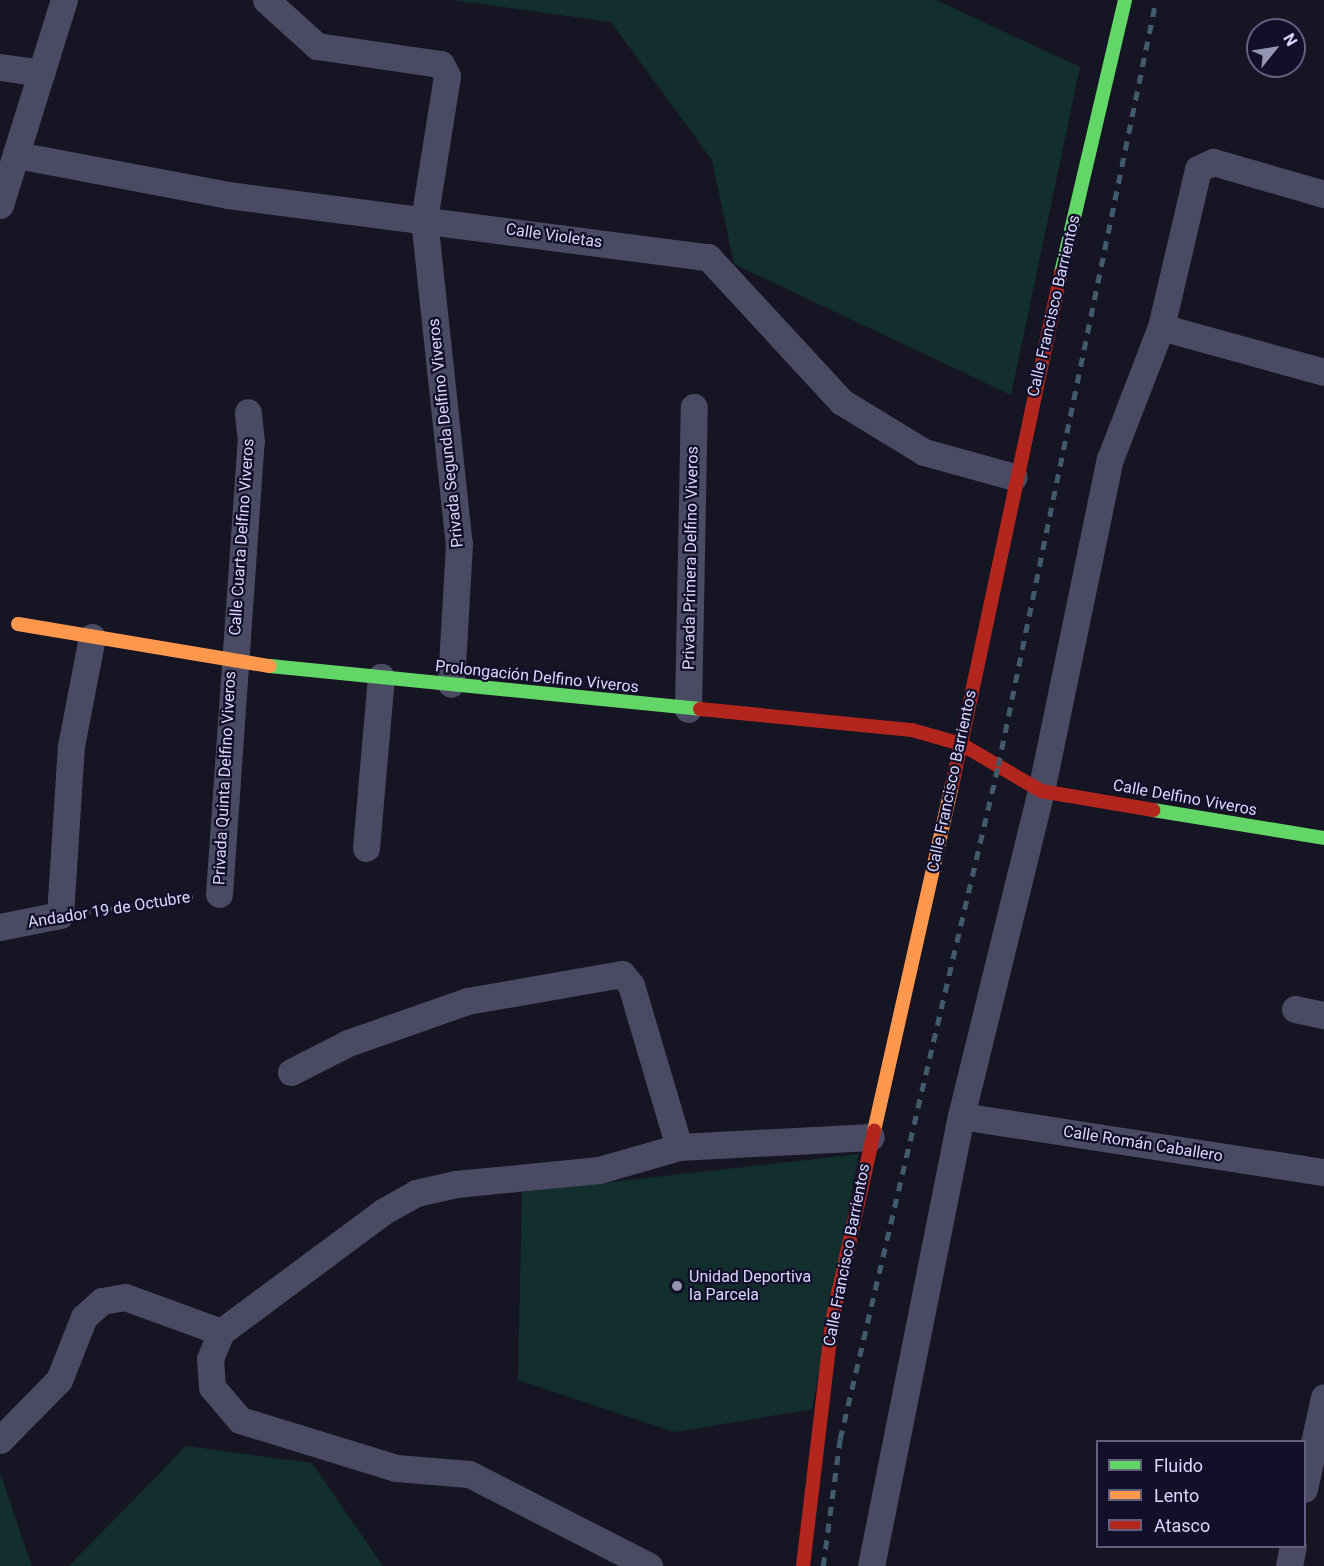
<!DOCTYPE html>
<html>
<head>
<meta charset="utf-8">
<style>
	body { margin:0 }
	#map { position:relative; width:1324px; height:1566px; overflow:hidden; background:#161523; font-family:Roboto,sans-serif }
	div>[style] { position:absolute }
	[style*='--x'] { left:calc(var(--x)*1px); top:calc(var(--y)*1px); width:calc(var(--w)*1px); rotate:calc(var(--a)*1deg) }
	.green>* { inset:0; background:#132f2d }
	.path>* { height:4px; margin-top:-2px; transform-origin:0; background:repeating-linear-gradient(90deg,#43515f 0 3px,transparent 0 7.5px) }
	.street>* { height:27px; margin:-13.5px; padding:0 13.5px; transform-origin:13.5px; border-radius:13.5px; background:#4a4b63 }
	.fast>* { height:14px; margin:-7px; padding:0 7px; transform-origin:7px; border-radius:7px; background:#63d668 }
	.slow>* { height:14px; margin:-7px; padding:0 7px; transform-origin:7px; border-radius:7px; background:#ff974d }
	.jam>* { height:14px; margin:-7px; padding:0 7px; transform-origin:7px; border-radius:7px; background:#b3261e }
	.rail>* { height:4.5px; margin-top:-2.25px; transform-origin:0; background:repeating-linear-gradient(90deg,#425b6c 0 9px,transparent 0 17px) }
	.dots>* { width:16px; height:16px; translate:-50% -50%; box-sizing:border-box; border:3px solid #120f29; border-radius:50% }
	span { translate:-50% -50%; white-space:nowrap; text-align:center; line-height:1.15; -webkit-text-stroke:4.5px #120f29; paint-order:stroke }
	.street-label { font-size:16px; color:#d9d7ff }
	.poi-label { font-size:16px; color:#d9d7ff }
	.left { translate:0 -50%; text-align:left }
	.legend { position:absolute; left:1096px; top:1440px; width:210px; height:108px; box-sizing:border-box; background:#120f29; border:2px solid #625f7f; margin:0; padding:8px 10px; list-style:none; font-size:18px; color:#d9d7ff }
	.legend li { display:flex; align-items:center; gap:12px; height:30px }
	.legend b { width:30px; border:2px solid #625f7f }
	.north { position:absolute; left:1246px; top:18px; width:60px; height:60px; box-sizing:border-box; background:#120f29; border:2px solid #625f7f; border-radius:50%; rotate:60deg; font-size:16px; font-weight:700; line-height:24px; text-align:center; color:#d9d7ff }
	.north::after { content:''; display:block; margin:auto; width:21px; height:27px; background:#9593b2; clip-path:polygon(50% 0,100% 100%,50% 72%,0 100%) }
</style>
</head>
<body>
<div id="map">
	<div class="green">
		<div style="clip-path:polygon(452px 0,936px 0,1080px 67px,1011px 395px,734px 264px,712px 160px,611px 22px)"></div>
		<div style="clip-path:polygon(859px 1154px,812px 1409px,674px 1432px,518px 1380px,522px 1192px)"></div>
		<div style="clip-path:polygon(186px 1446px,312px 1463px,383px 1566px,69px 1566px)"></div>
		<div style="clip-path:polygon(0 1473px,32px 1566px,0 1566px)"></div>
	</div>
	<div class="path">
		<div style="--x:88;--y:912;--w:106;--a:-8.1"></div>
	</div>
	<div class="street">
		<div style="--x:266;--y:0;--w:69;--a:42"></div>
		<div style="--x:317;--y:46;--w:125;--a:8.3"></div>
		<div style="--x:441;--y:64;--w:13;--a:63"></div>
		<div style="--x:447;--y:76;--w:145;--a:99.1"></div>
		<div style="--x:424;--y:219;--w:327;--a:83.9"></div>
		<div style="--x:459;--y:544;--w:140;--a:93.3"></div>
		<div style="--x:0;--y:67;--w:42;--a:8.1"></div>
		<div style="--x:17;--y:155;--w:215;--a:10.7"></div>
		<div style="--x:228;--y:195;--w:484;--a:7.4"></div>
		<div style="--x:708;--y:257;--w:197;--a:47.3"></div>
		<div style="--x:842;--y:402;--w:96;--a:31.4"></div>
		<div style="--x:924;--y:452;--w:93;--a:15.5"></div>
		<div style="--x:0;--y:205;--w:215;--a:-72.7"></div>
		<div style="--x:1161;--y:327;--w:169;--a:15.4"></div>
		<div style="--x:688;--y:709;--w:302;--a:-88.9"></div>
		<div style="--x:366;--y:848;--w:172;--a:-85"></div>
		<div style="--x:219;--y:894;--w:453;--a:-86"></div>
		<div style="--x:251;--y:442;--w:30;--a:-96"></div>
		<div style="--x:0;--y:927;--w:61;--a:-11.3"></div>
		<div style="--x:60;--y:915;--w:169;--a:-86.3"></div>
		<div style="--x:71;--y:746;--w:111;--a:-79.1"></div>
		<div style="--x:1295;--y:1009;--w:30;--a:12"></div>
		<div style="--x:291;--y:1072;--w:64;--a:-27"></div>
		<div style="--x:348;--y:1043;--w:126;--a:-19.4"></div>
		<div style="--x:467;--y:1001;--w:157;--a:-9.9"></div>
		<div style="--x:622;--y:974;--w:14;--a:51"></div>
		<div style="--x:631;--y:985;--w:169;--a:73.5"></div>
		<div style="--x:961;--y:1116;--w:367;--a:8.8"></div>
		<div style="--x:0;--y:1440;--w:84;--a:-45.5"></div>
		<div style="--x:59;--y:1380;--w:68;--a:-68.4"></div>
		<div style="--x:84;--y:1317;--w:24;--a:-42"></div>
		<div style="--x:102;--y:1301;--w:23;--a:-10"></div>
		<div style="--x:125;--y:1297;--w:102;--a:20"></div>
		<div style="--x:1304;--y:1489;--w:94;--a:-77.7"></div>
		<div style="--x:649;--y:1566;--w:202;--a:-152.9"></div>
		<div style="--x:469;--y:1474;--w:73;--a:-175.3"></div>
		<div style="--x:396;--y:1468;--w:163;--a:-162.9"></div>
		<div style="--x:240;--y:1420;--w:43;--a:-130.3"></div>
		<div style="--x:212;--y:1387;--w:28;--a:-94"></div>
		<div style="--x:210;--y:1359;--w:29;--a:-68"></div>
		<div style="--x:221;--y:1332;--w:203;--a:-36.6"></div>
		<div style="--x:384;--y:1211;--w:37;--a:-29"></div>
		<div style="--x:416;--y:1193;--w:41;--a:-12.7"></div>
		<div style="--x:456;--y:1184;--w:144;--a:-5.6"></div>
		<div style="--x:599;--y:1170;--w:83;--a:-16"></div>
		<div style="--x:679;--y:1147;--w:192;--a:-3"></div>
		<div style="--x:871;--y:1566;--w:459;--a:-78.7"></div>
		<div style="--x:961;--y:1116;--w:335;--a:-76.2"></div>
		<div style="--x:1041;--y:791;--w:339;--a:-78.3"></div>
		<div style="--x:1110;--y:459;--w:142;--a:-68.9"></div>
		<div style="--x:1161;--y:327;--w:162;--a:-76.8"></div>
		<div style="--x:1198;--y:169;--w:17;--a:-25"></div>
		<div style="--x:1213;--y:162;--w:116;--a:16.1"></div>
		<div style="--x:1289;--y:1566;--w:20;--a:-79"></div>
	</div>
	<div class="fast">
		<div style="--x:1061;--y:273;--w:280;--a:-76.8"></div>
		<div style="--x:270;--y:666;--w:432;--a:5.7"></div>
		<div style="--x:1153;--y:810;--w:173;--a:9.3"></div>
	</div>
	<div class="slow">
		<div style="--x:18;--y:624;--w:255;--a:9.5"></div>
		<div style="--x:874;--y:1131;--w:354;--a:-77.3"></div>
	</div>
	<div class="jam">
		<div style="--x:700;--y:709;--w:213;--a:5.7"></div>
		<div style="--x:912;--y:730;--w:51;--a:15.9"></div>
		<div style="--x:961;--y:744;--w:93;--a:30.4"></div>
		<div style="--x:1041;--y:791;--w:114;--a:9.6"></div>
		<div style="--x:952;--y:786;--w:524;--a:-78"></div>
		<div style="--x:803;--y:1566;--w:247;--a:-83.2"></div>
		<div style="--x:832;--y:1321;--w:195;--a:-77.5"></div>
	</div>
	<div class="rail">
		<div style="--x:823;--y:1566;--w:128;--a:-82.4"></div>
		<div style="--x:840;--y:1439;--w:691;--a:-76.79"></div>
		<div style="--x:998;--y:766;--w:782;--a:-78.35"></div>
	</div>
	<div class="dots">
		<div style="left:677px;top:1286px;background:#9593b2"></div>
	</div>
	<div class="street-label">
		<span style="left:554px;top:236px;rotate:8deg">Calle Violetas</span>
		<span style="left:1054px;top:306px;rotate:-77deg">Calle Francisco Barrientos</span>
		<span style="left:446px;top:433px;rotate:-96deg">Privada Segunda Delfino Viveros</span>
		<span style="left:242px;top:537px;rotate:-86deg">Calle Cuarta Delfino Viveros</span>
		<span style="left:691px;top:558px;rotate:-89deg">Privada Primera Delfino Viveros</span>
		<span style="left:537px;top:677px;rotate:6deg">Prolongación Delfino Viveros</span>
		<span style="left:225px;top:778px;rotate:-87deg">Privada Quinta Delfino Viveros</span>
		<span style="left:952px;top:781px;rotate:-78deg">Calle Francisco Barrientos</span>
		<span style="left:1185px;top:798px;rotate:10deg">Calle Delfino Viveros</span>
		<span style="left:109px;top:910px;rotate:-9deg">Andador 19 de Octubre</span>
		<span style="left:1143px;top:1144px;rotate:9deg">Calle Román Caballero</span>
		<span style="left:847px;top:1255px;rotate:-79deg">Calle Francisco Barrientos</span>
	</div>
	<div class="poi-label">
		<span class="left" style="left:689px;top:1286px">Unidad Deportiva<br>la Parcela</span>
	</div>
	<ul class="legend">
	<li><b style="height:8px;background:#63d668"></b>Fluido</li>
	<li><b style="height:8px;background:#ff974d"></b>Lento</li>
	<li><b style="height:8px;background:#b3261e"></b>Atasco</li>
	</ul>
	<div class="north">N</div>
</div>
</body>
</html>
